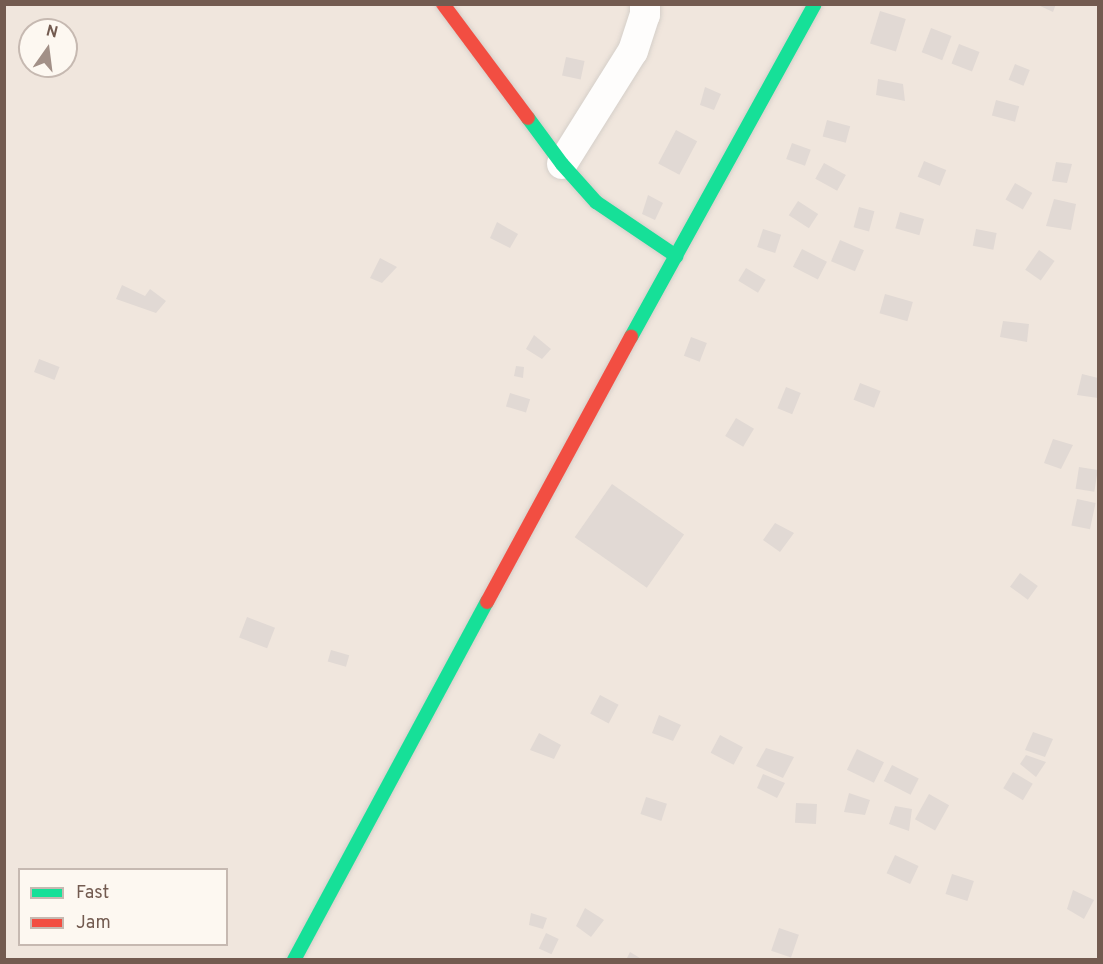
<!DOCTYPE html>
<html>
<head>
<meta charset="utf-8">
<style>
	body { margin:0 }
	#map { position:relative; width:1103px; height:964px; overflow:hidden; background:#f8f3ee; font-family:Overpass,sans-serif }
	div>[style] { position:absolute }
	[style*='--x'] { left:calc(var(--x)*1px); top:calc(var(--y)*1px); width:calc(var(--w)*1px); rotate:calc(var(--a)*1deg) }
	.residential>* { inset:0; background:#f0e6dd }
	.building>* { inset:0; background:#e1d9d4; transform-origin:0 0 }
	.roads { filter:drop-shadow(0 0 2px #d5cfc9) drop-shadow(0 0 2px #d5cfc9) }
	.street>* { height:30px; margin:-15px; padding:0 15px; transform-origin:15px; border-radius:15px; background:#fefdfc }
	.fast>* { height:14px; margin:-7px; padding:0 7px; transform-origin:7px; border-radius:7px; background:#16e098 }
	.jam>* { height:14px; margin:-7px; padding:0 7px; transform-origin:7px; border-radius:7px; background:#f24e42 }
	span { translate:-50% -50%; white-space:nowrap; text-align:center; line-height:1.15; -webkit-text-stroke:4.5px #fdf8f1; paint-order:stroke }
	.frame { position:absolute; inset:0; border:6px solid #735b50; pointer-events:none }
	.legend { position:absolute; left:18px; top:868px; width:210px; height:78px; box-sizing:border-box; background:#fdf8f1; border:2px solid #c6b9b1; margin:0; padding:8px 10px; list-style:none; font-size:18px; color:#735b50 }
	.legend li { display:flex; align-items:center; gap:12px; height:30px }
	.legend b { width:30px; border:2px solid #c6b9b1 }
	.north { position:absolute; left:18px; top:18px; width:60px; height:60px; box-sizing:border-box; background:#fdf8f1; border:2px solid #c6b9b1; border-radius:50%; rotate:14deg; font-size:16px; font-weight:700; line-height:24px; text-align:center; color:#735b50 }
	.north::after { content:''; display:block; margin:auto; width:21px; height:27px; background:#a29087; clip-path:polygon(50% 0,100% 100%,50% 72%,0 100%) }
</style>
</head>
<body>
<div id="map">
	<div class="residential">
		<div style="clip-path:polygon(evenodd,5px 5px,1098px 5px,1098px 959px,5px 959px,5px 5px,30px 30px,66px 30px,66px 66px,30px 66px,30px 30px,5px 5px,20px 870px,226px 870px,226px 944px,20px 944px,20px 870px)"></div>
	</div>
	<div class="building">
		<div style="clip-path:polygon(1036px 4px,1056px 4px,1053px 12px)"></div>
		<div style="left:880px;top:11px;width:27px;height:34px;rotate:17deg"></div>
		<div style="left:931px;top:28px;width:22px;height:26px;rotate:21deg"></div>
		<div style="left:959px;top:44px;width:22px;height:21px;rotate:21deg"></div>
		<div style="left:566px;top:57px;width:19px;height:19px;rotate:12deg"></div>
		<div style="left:1015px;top:64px;width:16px;height:17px;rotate:22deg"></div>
		<div style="clip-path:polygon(878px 79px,903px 84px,905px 101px,876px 95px)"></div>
		<div style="clip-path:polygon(705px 87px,721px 94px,714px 110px,700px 105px)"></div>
		<div style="left:996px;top:100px;width:24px;height:16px;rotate:15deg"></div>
		<div style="left:827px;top:120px;width:24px;height:17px;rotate:15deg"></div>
		<div style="left:676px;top:130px;width:24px;height:38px;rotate:28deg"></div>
		<div style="left:792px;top:143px;width:20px;height:17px;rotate:20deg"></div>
		<div style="left:924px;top:161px;width:24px;height:17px;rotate:22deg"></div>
		<div style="clip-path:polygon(1056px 162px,1072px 164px,1067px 183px,1052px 181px)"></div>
		<div style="left:824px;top:163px;width:25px;height:18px;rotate:29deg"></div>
		<div style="left:1015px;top:183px;width:20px;height:19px;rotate:30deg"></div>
		<div style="clip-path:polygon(648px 195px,663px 203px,655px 220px,642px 214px)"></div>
		<div style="clip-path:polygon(1054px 199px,1076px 204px,1071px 230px,1046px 226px)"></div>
		<div style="left:798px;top:201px;width:24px;height:17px;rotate:33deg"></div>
		<div style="left:859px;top:207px;width:16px;height:21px;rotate:15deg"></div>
		<div style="left:900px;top:212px;width:25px;height:17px;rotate:16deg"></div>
		<div style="clip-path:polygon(497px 222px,518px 234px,510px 248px,490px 238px)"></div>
		<div style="left:763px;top:229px;width:19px;height:19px;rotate:18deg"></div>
		<div style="left:976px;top:229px;width:21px;height:17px;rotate:11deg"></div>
		<div style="left:840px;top:240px;width:26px;height:23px;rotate:23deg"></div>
		<div style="left:802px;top:249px;width:28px;height:20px;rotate:27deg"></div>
		<div style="left:1039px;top:250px;width:19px;height:24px;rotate:35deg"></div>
		<div style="clip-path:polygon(380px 258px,397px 267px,382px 283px,370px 278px)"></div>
		<div style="left:746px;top:268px;width:23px;height:15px;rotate:31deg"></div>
		<div style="clip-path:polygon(122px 285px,145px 296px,150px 289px,166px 301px,156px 313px,116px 299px)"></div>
		<div style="left:885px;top:294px;width:29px;height:20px;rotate:16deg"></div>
		<div style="clip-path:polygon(1003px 321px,1029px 324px,1027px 342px,1000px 337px)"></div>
		<div style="clip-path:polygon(534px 335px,551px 349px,542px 359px,526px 349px)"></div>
		<div style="left:691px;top:337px;width:17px;height:20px;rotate:21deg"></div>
		<div style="left:39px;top:359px;width:22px;height:14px;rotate:21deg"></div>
		<div style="clip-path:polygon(516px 366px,524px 367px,523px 378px,514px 376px)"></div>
		<div style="clip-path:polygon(1082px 374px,1098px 378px,1098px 398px,1077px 395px)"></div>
		<div style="left:860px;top:383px;width:22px;height:18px;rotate:21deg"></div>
		<div style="left:786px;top:387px;width:16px;height:23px;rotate:22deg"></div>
		<div style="left:510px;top:393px;width:21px;height:14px;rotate:17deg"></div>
		<div style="left:736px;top:418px;width:21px;height:21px;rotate:31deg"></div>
		<div style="clip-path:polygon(1053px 439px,1073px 445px,1061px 469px,1044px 463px)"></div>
		<div style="left:1079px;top:467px;width:19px;height:22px;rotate:9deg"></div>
		<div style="left:612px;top:484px;width:88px;height:65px;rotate:35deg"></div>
		<div style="left:1077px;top:499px;width:19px;height:27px;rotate:12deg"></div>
		<div style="clip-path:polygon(775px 523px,794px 533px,780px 552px,763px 540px)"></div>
		<div style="left:1020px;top:573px;width:22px;height:17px;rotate:36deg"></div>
		<div style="left:247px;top:617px;width:30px;height:22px;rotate:21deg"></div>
		<div style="left:331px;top:650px;width:19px;height:12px;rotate:16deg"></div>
		<div style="left:600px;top:695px;width:21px;height:21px;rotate:28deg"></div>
		<div style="clip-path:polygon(659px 715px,681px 725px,673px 741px,652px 733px)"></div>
		<div style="clip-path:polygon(1033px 732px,1053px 739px,1045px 757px,1025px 750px)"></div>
		<div style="clip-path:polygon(539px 733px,561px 745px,554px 759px,530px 750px)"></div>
		<div style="left:720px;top:735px;width:26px;height:20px;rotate:28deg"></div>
		<div style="clip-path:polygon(766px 748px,794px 757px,783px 778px,756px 766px)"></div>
		<div style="left:857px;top:749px;width:30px;height:23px;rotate:26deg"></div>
		<div style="clip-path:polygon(1026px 755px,1046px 762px,1036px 777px,1020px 764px)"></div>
		<div style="left:892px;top:765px;width:30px;height:18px;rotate:27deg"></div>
		<div style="left:1013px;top:772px;width:23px;height:19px;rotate:31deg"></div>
		<div style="clip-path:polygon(763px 774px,785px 783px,777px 798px,757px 788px)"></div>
		<div style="clip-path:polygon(849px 793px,870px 800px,865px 815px,844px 812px)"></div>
		<div style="left:929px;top:794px;width:23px;height:29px;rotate:29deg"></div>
		<div style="left:646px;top:797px;width:22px;height:18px;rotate:18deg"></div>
		<div style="left:817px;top:804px;width:20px;height:21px;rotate:93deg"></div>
		<div style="clip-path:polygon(895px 806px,912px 809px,909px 831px,889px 824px)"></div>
		<div style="left:895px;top:855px;width:26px;height:20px;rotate:25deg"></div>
		<div style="left:952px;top:874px;width:23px;height:21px;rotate:18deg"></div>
		<div style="clip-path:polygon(1073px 890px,1094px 900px,1084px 919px,1067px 909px)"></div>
		<div style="clip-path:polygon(585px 908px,604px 920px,591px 937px,576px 926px)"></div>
		<div style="clip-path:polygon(531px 913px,547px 918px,543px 929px,529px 925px)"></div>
		<div style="left:779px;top:928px;width:21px;height:24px;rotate:19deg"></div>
		<div style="left:546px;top:933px;width:14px;height:17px;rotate:25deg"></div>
		<div style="clip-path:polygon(630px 952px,643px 960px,626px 960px)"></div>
	</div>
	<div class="roads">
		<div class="street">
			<div style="--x:562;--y:164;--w:133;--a:-57.9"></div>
			<div style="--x:633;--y:51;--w:38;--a:-72"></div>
			<div style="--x:645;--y:15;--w:11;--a:-90"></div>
		</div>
		<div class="fast">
			<div style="--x:528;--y:118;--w:57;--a:53.5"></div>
			<div style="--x:562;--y:164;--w:51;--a:48.2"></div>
			<div style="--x:596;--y:202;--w:97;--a:34"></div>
			<div style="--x:631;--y:337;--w:380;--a:-61.1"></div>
			<div style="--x:294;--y:960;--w:407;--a:-61.7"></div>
		</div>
		<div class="jam">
			<div style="--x:443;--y:4;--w:142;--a:53.3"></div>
			<div style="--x:487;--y:602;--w:302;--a:-61.5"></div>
		</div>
	</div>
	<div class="frame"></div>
	<ul class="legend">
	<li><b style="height:8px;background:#16e098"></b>Fast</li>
	<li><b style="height:8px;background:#f24e42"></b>Jam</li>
	</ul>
	<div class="north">N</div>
</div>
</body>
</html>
